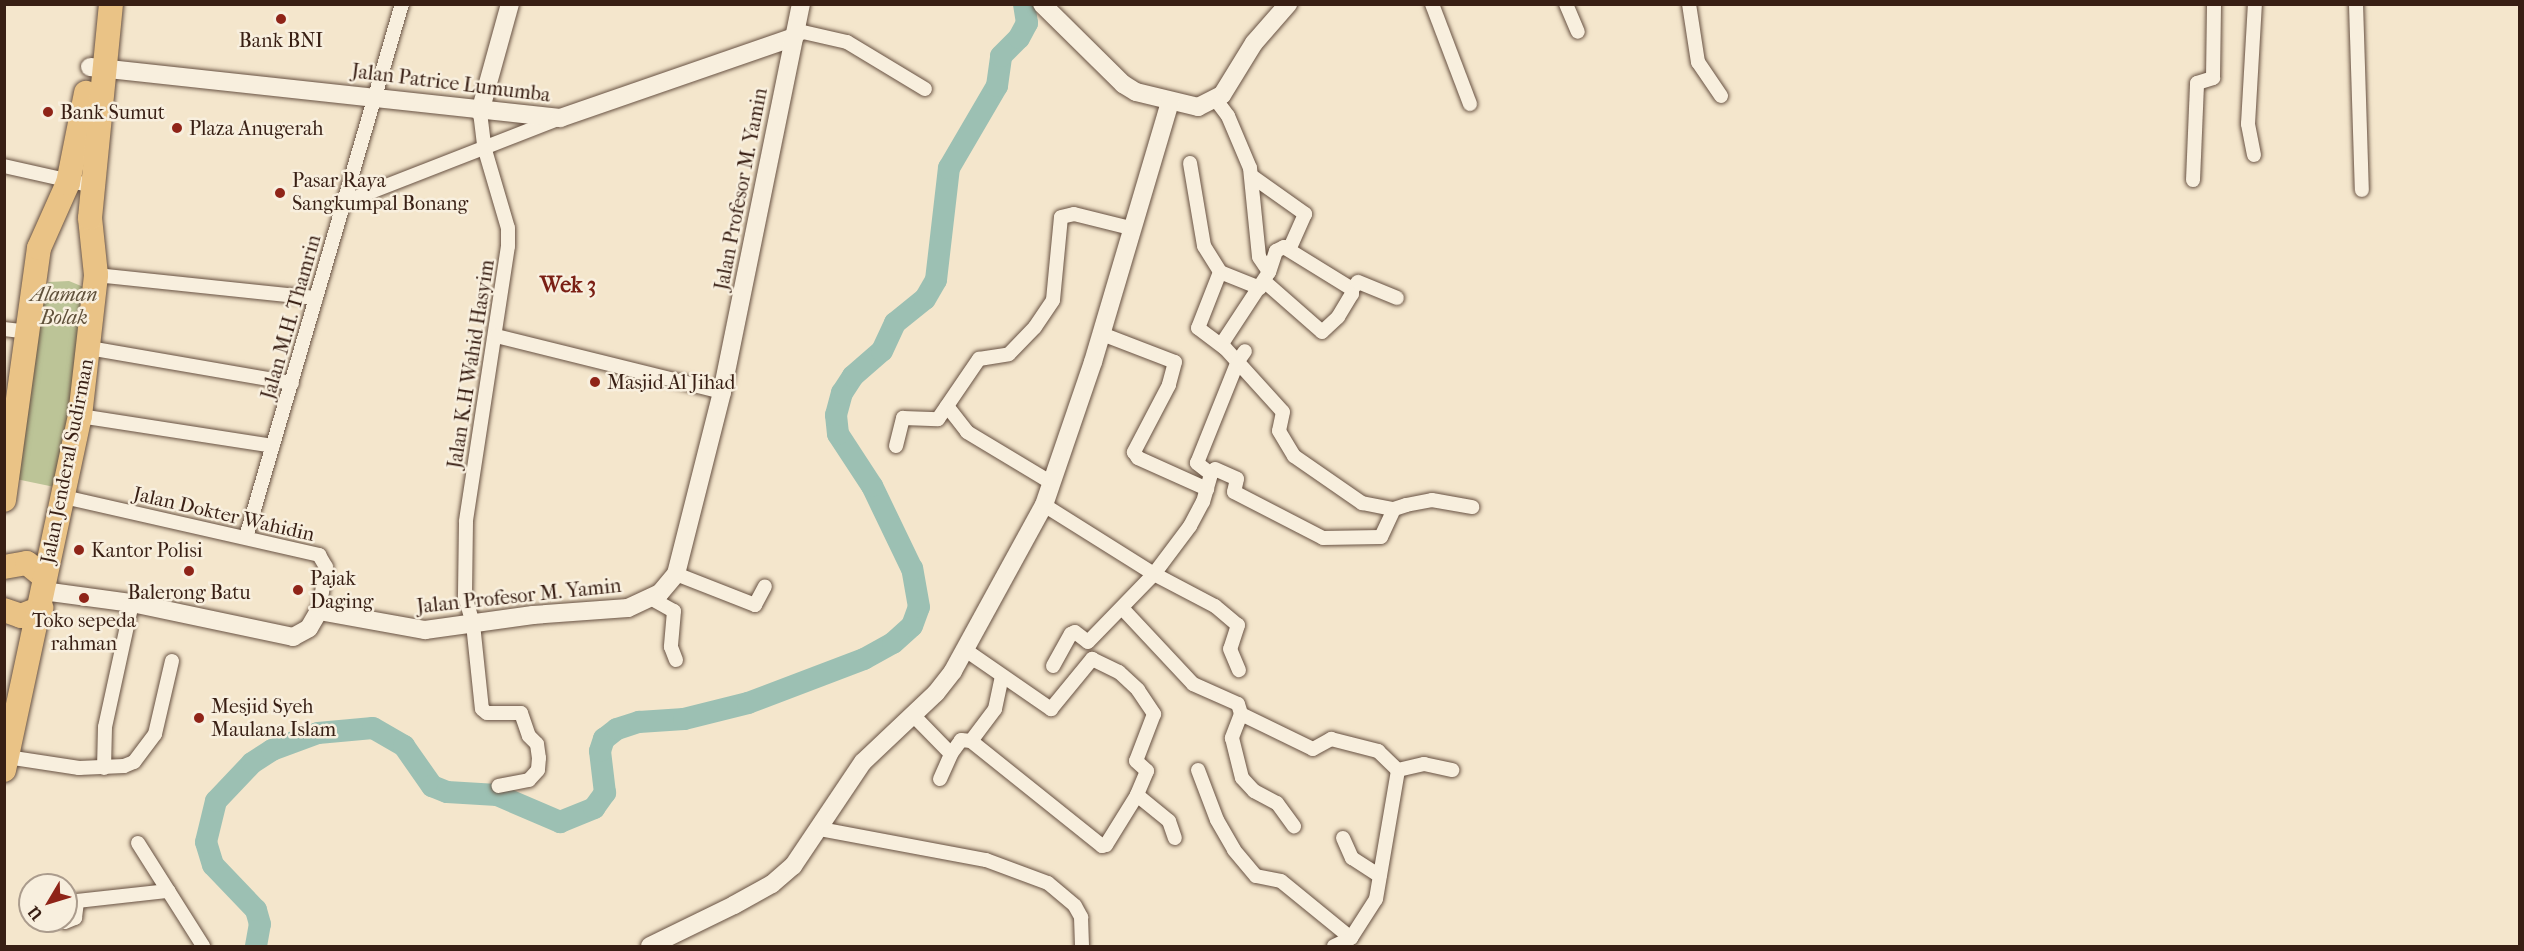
<!DOCTYPE html>
<html>
<head>
<meta charset="utf-8">
<style>
	body { margin:0 }
	#map { position:relative; width:2524px; height:951px; overflow:hidden; background:#f4e6cc; font-family:"IM FELL French Canon",serif }
	div>[style] { position:absolute }
	[style*='--x'] { left:calc(var(--x)*1px); top:calc(var(--y)*1px); width:calc(var(--w)*1px); rotate:calc(var(--a)*1deg) }
	.green>* { inset:0; background:#bcc497 }
	.river>* { height:22px; margin:-11px; padding:0 11px; transform-origin:11px; border-radius:11px; background:#9cc0b3 }
	.roads { filter:drop-shadow(0 0 2px #675142) drop-shadow(0 0 2px #675142) }
	.street>* { height:14px; margin:-7px; padding:0 7px; transform-origin:7px; border-radius:7px; background:#f8efde }
	.secondary>* { height:18px; margin:-9px; padding:0 9px; transform-origin:9px; border-radius:9px; background:#f8efde }
	.highway>* { height:24px; margin:-12px; padding:0 12px; transform-origin:12px; border-radius:12px; background:#eac386 }
	.dots>* { width:16px; height:16px; translate:-50% -50%; box-sizing:border-box; border:3px solid #f8efde; border-radius:50% }
	span { translate:-50% -50%; white-space:nowrap; text-align:center; line-height:1.15; -webkit-text-stroke:5px #f8efde; paint-order:stroke }
	.poi-label { font-size:20px; color:#381f14 }
	.left { translate:0 -50%; text-align:left }
	.street-label { font-size:20px; color:#381f14 }
	.park-label { font-size:20px; color:#60513b; font-style:italic }
	.quarter-label { font-size:22px; color:#7a1f14; font-weight:700 }
	.frame { position:absolute; inset:0; border:6px solid #381f14; pointer-events:none }
	.north { position:absolute; left:18px; top:873px; width:60px; height:60px; box-sizing:border-box; background:#f8efde; border:2px solid #ab9c8d; border-radius:50%; rotate:232deg; font-size:16px; font-weight:700; line-height:24px; text-align:center; color:#381f14 }
	.north::after { content:''; display:block; margin:auto; width:21px; height:27px; background:#8f2418; clip-path:polygon(50% 0,100% 100%,50% 72%,0 100%) }
</style>
</head>
<body>
<div id="map">
	<div class="green">
		<div style="clip-path:polygon(69px 281px,86px 288px,64px 489px,16px 479px,41px 289px,49px 282px)"></div>
	</div>
	<div class="river">
		<div style="--x:256;--y:946;--w:22;--a:-80"></div>
		<div style="--x:260;--y:924;--w:15;--a:-106"></div>
		<div style="--x:256;--y:910;--w:62;--a:-133.7"></div>
		<div style="--x:213;--y:865;--w:24;--a:-107"></div>
		<div style="--x:206;--y:842;--w:42;--a:-76.3"></div>
		<div style="--x:216;--y:801;--w:52;--a:-46.5"></div>
		<div style="--x:252;--y:763;--w:24;--a:-33"></div>
		<div style="--x:272;--y:750;--w:49;--a:-20.3"></div>
		<div style="--x:318;--y:733;--w:55;--a:-5.2"></div>
		<div style="--x:373;--y:728;--w:36;--a:30"></div>
		<div style="--x:404;--y:746;--w:49;--a:55"></div>
		<div style="--x:432;--y:786;--w:16;--a:22"></div>
		<div style="--x:447;--y:792;--w:50;--a:3.4"></div>
		<div style="--x:497;--y:795;--w:69;--a:23.2"></div>
		<div style="--x:560;--y:822;--w:37;--a:-22"></div>
		<div style="--x:594;--y:808;--w:19;--a:-54"></div>
		<div style="--x:605;--y:793;--w:42;--a:-96.8"></div>
		<div style="--x:600;--y:751;--w:13;--a:-72"></div>
		<div style="--x:604;--y:739;--w:16;--a:-38"></div>
		<div style="--x:617;--y:729;--w:23;--a:-18"></div>
		<div style="--x:639;--y:722;--w:45;--a:-3.8"></div>
		<div style="--x:684;--y:719;--w:66;--a:-14"></div>
		<div style="--x:748;--y:703;--w:124;--a:-20.8"></div>
		<div style="--x:864;--y:659;--w:33;--a:-29"></div>
		<div style="--x:893;--y:643;--w:25;--a:-42"></div>
		<div style="--x:912;--y:626;--w:20;--a:-70"></div>
		<div style="--x:919;--y:607;--w:39;--a:-100"></div>
		<div style="--x:912;--y:569;--w:92;--a:-115.7"></div>
		<div style="--x:872;--y:486;--w:62;--a:-123.2"></div>
		<div style="--x:838;--y:434;--w:19;--a:-96"></div>
		<div style="--x:836;--y:415;--w:23;--a:-75"></div>
		<div style="--x:842;--y:393;--w:20;--a:-57"></div>
		<div style="--x:853;--y:376;--w:38;--a:-41"></div>
		<div style="--x:882;--y:351;--w:31;--a:-65"></div>
		<div style="--x:895;--y:323;--w:38;--a:-39"></div>
		<div style="--x:925;--y:299;--w:22;--a:-60"></div>
		<div style="--x:936;--y:280;--w:113;--a:-83.4"></div>
		<div style="--x:949;--y:168;--w:95;--a:-59.7"></div>
		<div style="--x:997;--y:86;--w:30;--a:-82"></div>
		<div style="--x:1001;--y:56;--w:25;--a:-45"></div>
		<div style="--x:1019;--y:38;--w:17;--a:-62"></div>
		<div style="--x:1027;--y:23;--w:19;--a:-99"></div>
	</div>
	<div class="roads">
		<div class="street">
			<div style="--x:1432;--y:4;--w:107;--a:69.2"></div>
			<div style="--x:1566;--y:4;--w:30;--a:67"></div>
			<div style="--x:1689;--y:4;--w:59;--a:81.2"></div>
			<div style="--x:1698;--y:62;--w:41;--a:55.9"></div>
			<div style="--x:2356;--y:4;--w:186;--a:88.2"></div>
			<div style="--x:794;--y:37;--w:10;--a:-29"></div>
			<div style="--x:803;--y:32;--w:45;--a:12.8"></div>
			<div style="--x:847;--y:42;--w:91;--a:31.1"></div>
			<div style="--x:1216;--y:100;--w:20;--a:53"></div>
			<div style="--x:1228;--y:116;--w:56;--a:67.1"></div>
			<div style="--x:1250;--y:168;--w:89;--a:84.2"></div>
			<div style="--x:1259;--y:257;--w:18;--a:56"></div>
			<div style="--x:1269;--y:272;--w:87;--a:123.3"></div>
			<div style="--x:480;--y:112;--w:38;--a:83"></div>
			<div style="--x:485;--y:150;--w:81;--a:73.6"></div>
			<div style="--x:508;--y:228;--w:18;--a:90"></div>
			<div style="--x:508;--y:246;--w:279;--a:98.7"></div>
			<div style="--x:466;--y:522;--w:74;--a:90.8"></div>
			<div style="--x:465;--y:596;--w:29;--a:74"></div>
			<div style="--x:473;--y:624;--w:85;--a:84"></div>
			<div style="--x:482;--y:709;--w:6;--a:39"></div>
			<div style="--x:487;--y:713;--w:34;--a:0"></div>
			<div style="--x:521;--y:713;--w:24;--a:71"></div>
			<div style="--x:529;--y:736;--w:11;--a:45"></div>
			<div style="--x:537;--y:744;--w:14;--a:82"></div>
			<div style="--x:539;--y:758;--w:12;--a:95"></div>
			<div style="--x:538;--y:770;--w:13;--a:132"></div>
			<div style="--x:529;--y:780;--w:31;--a:169"></div>
			<div style="--x:2254;--y:155;--w:32;--a:-101"></div>
			<div style="--x:2248;--y:124;--w:120;--a:-86.7"></div>
			<div style="--x:1190;--y:163;--w:84;--a:80.4"></div>
			<div style="--x:1204;--y:246;--w:31;--a:58"></div>
			<div style="--x:1220;--y:272;--w:60;--a:111.4"></div>
			<div style="--x:1198;--y:328;--w:34;--a:37"></div>
			<div style="--x:1225;--y:348;--w:86;--a:47.8"></div>
			<div style="--x:1283;--y:412;--w:19;--a:102"></div>
			<div style="--x:1279;--y:431;--w:29;--a:59"></div>
			<div style="--x:1294;--y:456;--w:83;--a:34.7"></div>
			<div style="--x:1362;--y:503;--w:33;--a:11"></div>
			<div style="--x:4;--y:166;--w:91;--a:12.7"></div>
			<div style="--x:1253;--y:177;--w:64;--a:35.4"></div>
			<div style="--x:1305;--y:214;--w:39;--a:114"></div>
			<div style="--x:2193;--y:180;--w:97;--a:-87.6"></div>
			<div style="--x:2197;--y:83;--w:17;--a:-17"></div>
			<div style="--x:2213;--y:78;--w:74;--a:-89.2"></div>
			<div style="--x:345;--y:202;--w:229;--a:-21.3"></div>
			<div style="--x:1220;--y:272;--w:43;--a:21.8"></div>
			<div style="--x:96;--y:275;--w:221;--a:6"></div>
			<div style="--x:1264;--y:281;--w:77;--a:41.3"></div>
			<div style="--x:1322;--y:332;--w:22;--a:-43"></div>
			<div style="--x:1338;--y:317;--w:27;--a:-59"></div>
			<div style="--x:1352;--y:294;--w:5;--a:-90"></div>
			<div style="--x:1352;--y:289;--w:80;--a:-148.3"></div>
			<div style="--x:1284;--y:247;--w:9;--a:153"></div>
			<div style="--x:1276;--y:251;--w:22;--a:108"></div>
			<div style="--x:1352;--y:289;--w:9;--a:-49"></div>
			<div style="--x:1358;--y:282;--w:42;--a:22.3"></div>
			<div style="--x:4;--y:329;--w:24;--a:7"></div>
			<div style="--x:1102;--y:334;--w:78;--a:21"></div>
			<div style="--x:1175;--y:362;--w:24;--a:105"></div>
			<div style="--x:1169;--y:385;--w:76;--a:117.6"></div>
			<div style="--x:1134;--y:452;--w:7;--a:56"></div>
			<div style="--x:1138;--y:458;--w:76;--a:24.2"></div>
			<div style="--x:496;--y:336;--w:233;--a:13.9"></div>
			<div style="--x:89;--y:348;--w:206;--a:9.8"></div>
			<div style="--x:947;--y:406;--w:33;--a:52"></div>
			<div style="--x:967;--y:432;--w:99;--a:31"></div>
			<div style="--x:80;--y:416;--w:195;--a:8.8"></div>
			<div style="--x:896;--y:446;--w:29;--a:-76"></div>
			<div style="--x:903;--y:418;--w:35;--a:2"></div>
			<div style="--x:938;--y:419;--w:73;--a:-55.7"></div>
			<div style="--x:979;--y:359;--w:30;--a:-9"></div>
			<div style="--x:1009;--y:354;--w:37;--a:-46"></div>
			<div style="--x:1035;--y:327;--w:32;--a:-56"></div>
			<div style="--x:1053;--y:300;--w:83;--a:-84.5"></div>
			<div style="--x:1061;--y:217;--w:13;--a:-13"></div>
			<div style="--x:1074;--y:214;--w:58;--a:14"></div>
			<div style="--x:1211;--y:474;--w:6;--a:-51"></div>
			<div style="--x:1215;--y:469;--w:24;--a:24"></div>
			<div style="--x:1237;--y:479;--w:13;--a:103"></div>
			<div style="--x:1234;--y:492;--w:100;--a:27.3"></div>
			<div style="--x:1323;--y:538;--w:58;--a:-1"></div>
			<div style="--x:1381;--y:537;--w:31;--a:-65"></div>
			<div style="--x:1394;--y:509;--w:13;--a:-18"></div>
			<div style="--x:1406;--y:505;--w:26;--a:-11"></div>
			<div style="--x:1432;--y:500;--w:41;--a:9.9"></div>
			<div style="--x:64;--y:497;--w:262;--a:12.8"></div>
			<div style="--x:319;--y:555;--w:14;--a:60"></div>
			<div style="--x:326;--y:567;--w:45;--a:99"></div>
			<div style="--x:1044;--y:505;--w:130;--a:32.1"></div>
			<div style="--x:1154;--y:574;--w:69;--a:27.7"></div>
			<div style="--x:1215;--y:606;--w:30;--a:40"></div>
			<div style="--x:1238;--y:625;--w:25;--a:108"></div>
			<div style="--x:1230;--y:649;--w:23;--a:67"></div>
			<div style="--x:246;--y:537;--w:555;--a:-73.69"></div>
			<div style="--x:676;--y:574;--w:85;--a:21.4"></div>
			<div style="--x:755;--y:605;--w:21;--a:-62"></div>
			<div style="--x:652;--y:599;--w:25;--a:29"></div>
			<div style="--x:674;--y:611;--w:36;--a:95"></div>
			<div style="--x:671;--y:647;--w:14;--a:69"></div>
			<div style="--x:1122;--y:608;--w:104;--a:46.9"></div>
			<div style="--x:1193;--y:684;--w:49;--a:24"></div>
			<div style="--x:1238;--y:704;--w:10;--a:73"></div>
			<div style="--x:1241;--y:714;--w:26;--a:111"></div>
			<div style="--x:1232;--y:738;--w:41;--a:76"></div>
			<div style="--x:1242;--y:778;--w:18;--a:47"></div>
			<div style="--x:1254;--y:791;--w:26;--a:28"></div>
			<div style="--x:1277;--y:803;--w:29;--a:54"></div>
			<div style="--x:964;--y:649;--w:106;--a:34.6"></div>
			<div style="--x:1051;--y:709;--w:65;--a:-50.6"></div>
			<div style="--x:1092;--y:659;--w:30;--a:26"></div>
			<div style="--x:1119;--y:672;--w:26;--a:43"></div>
			<div style="--x:1138;--y:690;--w:29;--a:56"></div>
			<div style="--x:1154;--y:714;--w:50;--a:111"></div>
			<div style="--x:1136;--y:761;--w:15;--a:42"></div>
			<div style="--x:1147;--y:771;--w:26;--a:113"></div>
			<div style="--x:1137;--y:795;--w:41;--a:39.1"></div>
			<div style="--x:1169;--y:821;--w:18;--a:71"></div>
			<div style="--x:1053;--y:666;--w:37;--a:-61"></div>
			<div style="--x:1071;--y:634;--w:4;--a:-27"></div>
			<div style="--x:1075;--y:632;--w:16;--a:38"></div>
			<div style="--x:1088;--y:642;--w:95;--a:-45.9"></div>
			<div style="--x:1154;--y:574;--w:60;--a:-53.1"></div>
			<div style="--x:1190;--y:526;--w:27;--a:-62"></div>
			<div style="--x:1203;--y:502;--w:29;--a:-74"></div>
			<div style="--x:1211;--y:474;--w:18;--a:-142"></div>
			<div style="--x:1197;--y:463;--w:110;--a:-68.1"></div>
			<div style="--x:1238;--y:361;--w:12;--a:-55"></div>
			<div style="--x:1241;--y:714;--w:80;--a:25.9"></div>
			<div style="--x:1313;--y:749;--w:21;--a:-29"></div>
			<div style="--x:1331;--y:739;--w:49;--a:14.3"></div>
			<div style="--x:1378;--y:751;--w:28;--a:44"></div>
			<div style="--x:913;--y:715;--w:54;--a:45.7"></div>
			<div style="--x:951;--y:754;--w:17;--a:-54"></div>
			<div style="--x:961;--y:740;--w:10;--a:6"></div>
			<div style="--x:971;--y:741;--w:168;--a:38.7"></div>
			<div style="--x:1102;--y:846;--w:4;--a:-14"></div>
			<div style="--x:1106;--y:845;--w:59;--a:-58.2"></div>
			<div style="--x:971;--y:741;--w:40;--a:-53"></div>
			<div style="--x:995;--y:709;--w:33;--a:-78"></div>
			<div style="--x:7;--y:757;--w:73;--a:8.7"></div>
			<div style="--x:79;--y:768;--w:45;--a:-2.5"></div>
			<div style="--x:124;--y:766;--w:11;--a:-22"></div>
			<div style="--x:134;--y:762;--w:35;--a:-53"></div>
			<div style="--x:155;--y:734;--w:75;--a:-76.9"></div>
			<div style="--x:104;--y:768;--w:41;--a:-88.6"></div>
			<div style="--x:105;--y:727;--w:127;--a:-77.7"></div>
			<div style="--x:1198;--y:770;--w:53;--a:69.2"></div>
			<div style="--x:1217;--y:820;--w:34;--a:60"></div>
			<div style="--x:1234;--y:850;--w:34;--a:50"></div>
			<div style="--x:1256;--y:876;--w:25;--a:11"></div>
			<div style="--x:1281;--y:881;--w:90;--a:39.2"></div>
			<div style="--x:940;--y:779;--w:27;--a:-66"></div>
			<div style="--x:820;--y:829;--w:169;--a:10.6"></div>
			<div style="--x:986;--y:860;--w:66;--a:20.4"></div>
			<div style="--x:1048;--y:883;--w:35;--a:40"></div>
			<div style="--x:1075;--y:906;--w:13;--a:61"></div>
			<div style="--x:1081;--y:917;--w:29;--a:88"></div>
			<div style="--x:1343;--y:838;--w:22;--a:66"></div>
			<div style="--x:1352;--y:858;--w:33;--a:33"></div>
			<div style="--x:138;--y:843;--w:122;--a:57.7"></div>
			<div style="--x:65;--y:922;--w:11;--a:-22"></div>
			<div style="--x:75;--y:918;--w:17;--a:-83"></div>
			<div style="--x:77;--y:901;--w:92;--a:-6.3"></div>
			<div style="--x:1334;--y:946;--w:19;--a:-25"></div>
			<div style="--x:1351;--y:938;--w:46;--a:-57.3"></div>
			<div style="--x:1376;--y:899;--w:131;--a:-80.3"></div>
			<div style="--x:1398;--y:770;--w:27;--a:-13"></div>
			<div style="--x:1424;--y:764;--w:29;--a:12"></div>
		</div>
		<div class="secondary">
			<div style="--x:1042;--y:4;--w:114;--a:44.6"></div>
			<div style="--x:1123;--y:84;--w:15;--a:32"></div>
			<div style="--x:1136;--y:92;--w:64;--a:13.6"></div>
			<div style="--x:1198;--y:107;--w:27;--a:-27"></div>
			<div style="--x:1222;--y:95;--w:61;--a:-58.4"></div>
			<div style="--x:1254;--y:43;--w:52;--a:-48.9"></div>
			<div style="--x:90;--y:67;--w:473;--a:6.2"></div>
			<div style="--x:560;--y:118;--w:248;--a:-19.1"></div>
			<div style="--x:480;--y:112;--w:112;--a:-74.5"></div>
			<div style="--x:43;--y:591;--w:90;--a:7.7"></div>
			<div style="--x:132;--y:603;--w:165;--a:11.9"></div>
			<div style="--x:293;--y:637;--w:18;--a:-29"></div>
			<div style="--x:309;--y:628;--w:20;--a:-60"></div>
			<div style="--x:319;--y:611;--w:108;--a:10.2"></div>
			<div style="--x:425;--y:630;--w:109;--a:-7.9"></div>
			<div style="--x:533;--y:615;--w:95;--a:-4.2"></div>
			<div style="--x:628;--y:608;--w:35;--a:-25"></div>
			<div style="--x:660;--y:593;--w:25;--a:-50"></div>
			<div style="--x:676;--y:574;--w:188;--a:-75.8"></div>
			<div style="--x:722;--y:392;--w:396;--a:-78.5"></div>
			<div style="--x:650;--y:946;--w:93;--a:-26"></div>
			<div style="--x:734;--y:905;--w:43;--a:-28.9"></div>
			<div style="--x:772;--y:884;--w:28;--a:-41"></div>
			<div style="--x:793;--y:866;--w:125;--a:-56.1"></div>
			<div style="--x:863;--y:762;--w:100;--a:-43.4"></div>
			<div style="--x:936;--y:693;--w:28;--a:-52"></div>
			<div style="--x:953;--y:671;--w:189;--a:-61.3"></div>
			<div style="--x:1044;--y:505;--w:151;--a:-71.1"></div>
			<div style="--x:1093;--y:362;--w:271;--a:-73.5"></div>
		</div>
		<div class="highway">
			<div style="--x:4;--y:500;--w:254;--a:-82.1"></div>
			<div style="--x:39;--y:248;--w:71;--a:-66"></div>
			<div style="--x:68;--y:183;--w:92;--a:-78.7"></div>
			<div style="--x:4;--y:567;--w:23;--a:-10"></div>
			<div style="--x:27;--y:563;--w:22;--a:39"></div>
			<div style="--x:4;--y:610;--w:18;--a:19"></div>
			<div style="--x:21;--y:616;--w:22;--a:-22"></div>
			<div style="--x:4;--y:770;--w:362;--a:-77.9"></div>
			<div style="--x:80;--y:416;--w:142;--a:-83.5"></div>
			<div style="--x:96;--y:275;--w:57;--a:-96"></div>
			<div style="--x:90;--y:218;--w:215;--a:-84.4"></div>
		</div>
	</div>
	<div class="dots">
		<div style="left:281px;top:19px;background:#8f2418"></div>
		<div style="left:48px;top:112px;background:#8f2418"></div>
		<div style="left:177px;top:128px;background:#8f2418"></div>
		<div style="left:280px;top:193px;background:#8f2418"></div>
		<div style="left:595px;top:382px;background:#8f2418"></div>
		<div style="left:79px;top:550px;background:#8f2418"></div>
		<div style="left:189px;top:571px;background:#8f2418"></div>
		<div style="left:298px;top:590px;background:#8f2418"></div>
		<div style="left:84px;top:598px;background:#8f2418"></div>
		<div style="left:199px;top:718px;background:#8f2418"></div>
	</div>
	<div class="poi-label">
		<span style="left:281px;top:40px">Bank BNI</span>
		<span class="left" style="left:60px;top:112px">Bank Sumut</span>
		<span class="left" style="left:189px;top:128px">Plaza Anugerah</span>
		<span class="left" style="left:292px;top:192px">Pasar Raya<br>Sangkumpal Bonang</span>
		<span class="left" style="left:607px;top:382px">Masjid Al Jihad</span>
		<span class="left" style="left:91px;top:550px">Kantor Polisi</span>
		<span class="left" style="left:310px;top:590px">Pajak<br>Daging</span>
		<span style="left:189px;top:592px">Balerong Batu</span>
		<span style="left:84px;top:632px">Toko sepeda<br>rahman</span>
		<span class="left" style="left:211px;top:718px">Mesjid Syeh<br>Maulana Islam</span>
	</div>
	<div class="street-label">
		<span style="left:451px;top:83px;rotate:7deg">Jalan Patrice Lumumba</span>
		<span style="left:741px;top:189px;rotate:-79deg">Jalan Profesor M. Yamin</span>
		<span style="left:291px;top:317px;rotate:-74deg">Jalan M.H. Thamrin</span>
		<span style="left:471px;top:364px;rotate:-81deg">Jalan K.H Wahid Hasyim</span>
		<span style="left:67px;top:461px;rotate:-79deg">Jalan Jenderal Sudirman</span>
		<span style="left:224px;top:514px;rotate:13deg">Jalan Dokter Wahidin</span>
		<span style="left:519px;top:596px;rotate:-6deg">Jalan Profesor M. Yamin</span>
	</div>
	<div class="park-label">
		<span style="left:64px;top:306px">Alaman<br>Bolak</span>
	</div>
	<div class="quarter-label">
		<span style="left:568px;top:286px">Wek 3</span>
	</div>
	<div class="frame"></div>
	<div class="north">U</div>
</div>
</body>
</html>
